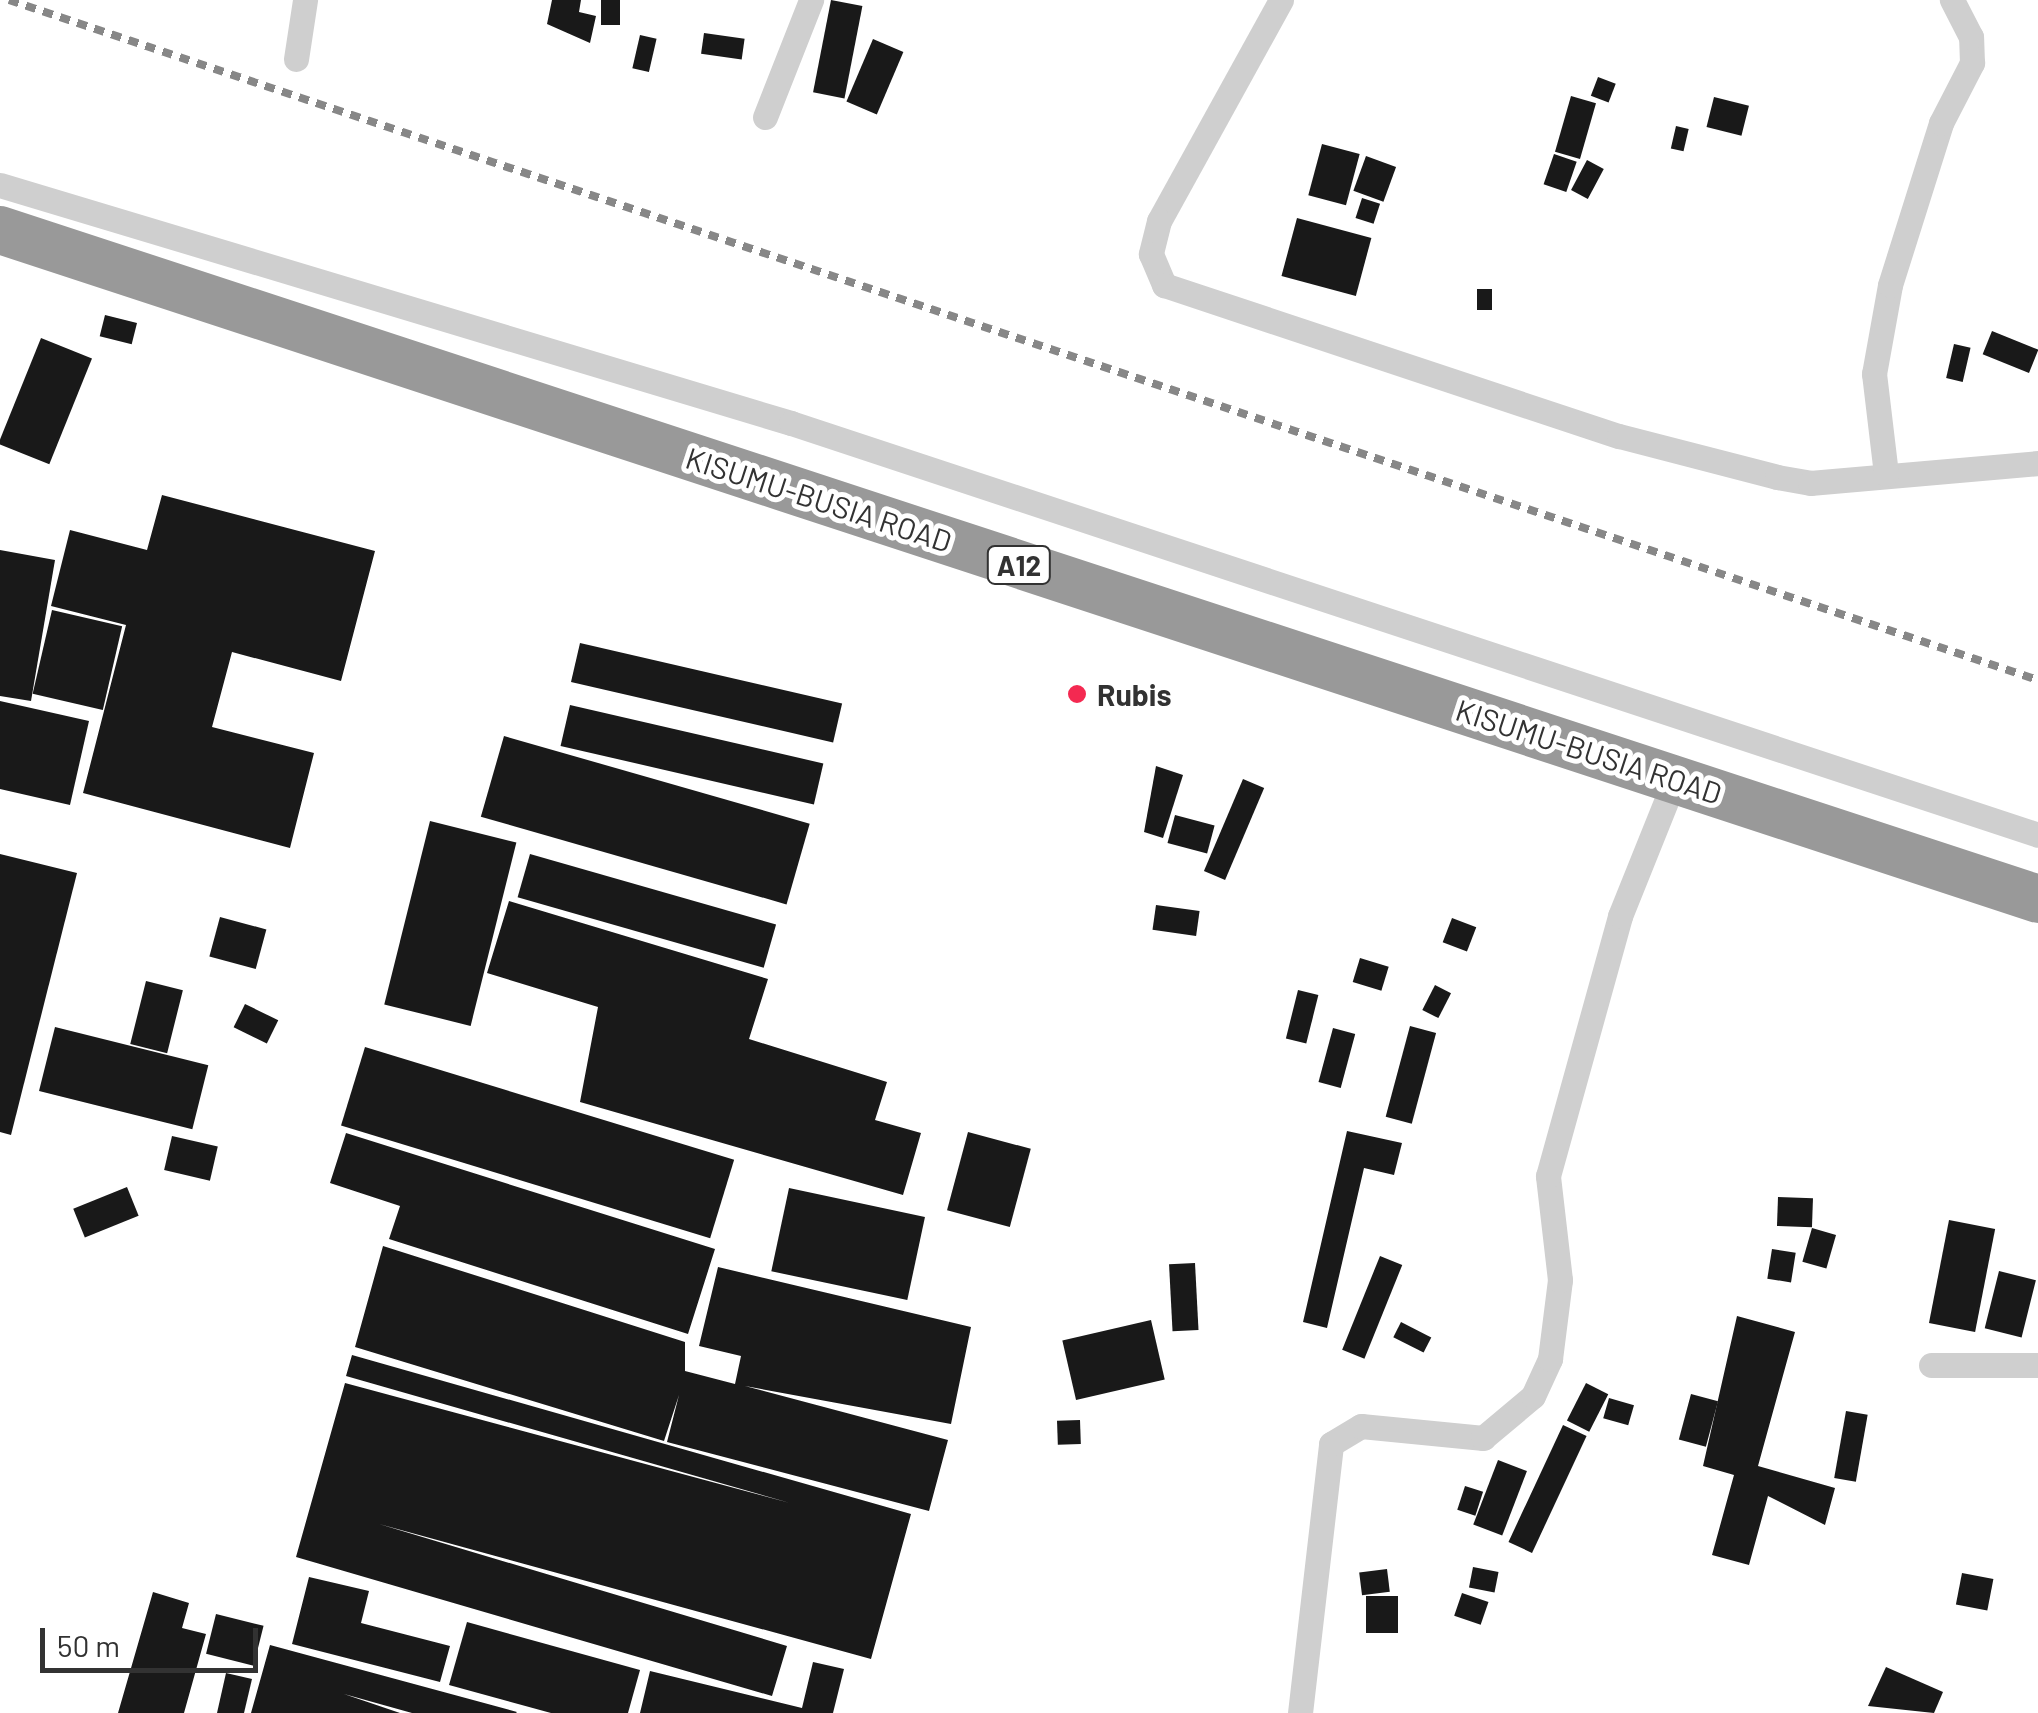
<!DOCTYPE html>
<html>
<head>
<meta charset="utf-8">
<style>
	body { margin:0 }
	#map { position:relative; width:2038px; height:1713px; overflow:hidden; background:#fff; font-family:Barlow,sans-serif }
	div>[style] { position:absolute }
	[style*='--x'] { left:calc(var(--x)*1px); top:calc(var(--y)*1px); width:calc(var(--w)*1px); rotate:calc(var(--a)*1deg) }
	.building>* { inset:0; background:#191919; transform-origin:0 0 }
	.street>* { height:25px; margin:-12.5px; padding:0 12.5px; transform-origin:12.5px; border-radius:12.5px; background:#cfcfcf }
	.highway>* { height:48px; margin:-24px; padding:0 24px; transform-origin:24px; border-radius:24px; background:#999 }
	.rail>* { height:8px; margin-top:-4px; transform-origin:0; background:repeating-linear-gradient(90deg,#878787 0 10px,transparent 0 18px) }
	.dots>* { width:28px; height:28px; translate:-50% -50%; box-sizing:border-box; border:5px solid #fff; border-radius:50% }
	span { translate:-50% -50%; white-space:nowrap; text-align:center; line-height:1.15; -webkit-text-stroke:10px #fff; paint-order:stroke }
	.shield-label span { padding:2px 8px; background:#fff; border:2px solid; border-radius:8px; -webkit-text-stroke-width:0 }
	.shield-label { font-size:28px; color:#323232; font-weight:700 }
	.street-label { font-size:30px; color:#323232 }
	.poi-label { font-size:30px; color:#323232; font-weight:700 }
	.left { translate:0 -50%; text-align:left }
	.scale { position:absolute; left:40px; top:1628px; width:218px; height:45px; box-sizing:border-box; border:5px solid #323232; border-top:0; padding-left:12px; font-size:30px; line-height:35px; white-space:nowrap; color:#323232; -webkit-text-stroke:8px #fff; paint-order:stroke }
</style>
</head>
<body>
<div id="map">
	<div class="building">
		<div style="clip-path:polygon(552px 0,581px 0,579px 12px,596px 16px,590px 43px,547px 24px)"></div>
		<div style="left:601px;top:0;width:19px;height:25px"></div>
		<div style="left:831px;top:0;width:32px;height:94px;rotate:11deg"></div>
		<div style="left:704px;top:33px;width:41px;height:21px;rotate:8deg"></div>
		<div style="left:640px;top:35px;width:17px;height:34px;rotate:13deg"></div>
		<div style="left:873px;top:39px;width:33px;height:68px;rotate:23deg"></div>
		<div style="left:1598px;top:77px;width:19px;height:20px;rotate:21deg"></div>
		<div style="left:1571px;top:96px;width:26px;height:58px;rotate:16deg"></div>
		<div style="left:1714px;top:97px;width:36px;height:31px;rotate:14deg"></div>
		<div style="left:1676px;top:126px;width:13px;height:23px;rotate:13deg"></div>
		<div style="left:1322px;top:144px;width:39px;height:53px;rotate:15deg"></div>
		<div style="left:1554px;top:154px;width:24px;height:32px;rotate:19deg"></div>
		<div style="left:1366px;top:156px;width:32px;height:37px;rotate:20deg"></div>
		<div style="left:1587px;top:160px;width:19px;height:34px;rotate:28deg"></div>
		<div style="left:1362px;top:198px;width:19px;height:21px;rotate:18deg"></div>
		<div style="left:1297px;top:218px;width:77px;height:60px;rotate:15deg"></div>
		<div style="left:1477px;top:289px;width:15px;height:21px"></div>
		<div style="left:105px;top:315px;width:33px;height:22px;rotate:14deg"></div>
		<div style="left:1992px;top:331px;width:50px;height:25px;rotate:22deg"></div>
		<div style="left:41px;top:338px;width:55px;height:114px;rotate:22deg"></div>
		<div style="left:1954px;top:344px;width:17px;height:35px;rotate:13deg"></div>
		<div style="clip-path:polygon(162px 495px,375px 551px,341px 681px,232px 652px,212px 727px,314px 753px,290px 848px,83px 793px,126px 625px,51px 606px,70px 530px,147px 550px)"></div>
		<div style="clip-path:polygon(0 550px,55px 560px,31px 701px,0 696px)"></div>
		<div style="left:52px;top:610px;width:72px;height:86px;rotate:13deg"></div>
		<div style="left:580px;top:643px;width:269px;height:40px;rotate:13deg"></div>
		<div style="clip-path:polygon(0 701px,89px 721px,70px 805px,0 789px)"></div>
		<div style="left:570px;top:705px;width:260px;height:42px;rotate:13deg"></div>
		<div style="left:504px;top:736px;width:318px;height:84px;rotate:16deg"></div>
		<div style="clip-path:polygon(1156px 766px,1183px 775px,1163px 838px,1144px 832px)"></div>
		<div style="left:1243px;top:779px;width:23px;height:100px;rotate:23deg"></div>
		<div style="left:1175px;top:815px;width:41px;height:29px;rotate:15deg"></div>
		<div style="left:430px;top:821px;width:89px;height:189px;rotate:14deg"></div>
		<div style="clip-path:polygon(0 854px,77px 873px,11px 1135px,0 1132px)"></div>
		<div style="left:530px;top:854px;width:256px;height:45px;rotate:16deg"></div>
		<div style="clip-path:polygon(509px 901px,768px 979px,749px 1039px,887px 1082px,875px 1120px,921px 1133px,903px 1195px,580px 1102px,598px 1007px,487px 973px)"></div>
		<div style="left:1156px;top:905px;width:44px;height:25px;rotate:8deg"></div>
		<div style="left:220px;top:917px;width:48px;height:41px;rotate:15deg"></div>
		<div style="left:1452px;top:918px;width:26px;height:26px;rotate:21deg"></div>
		<div style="left:1360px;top:958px;width:30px;height:25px;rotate:17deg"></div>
		<div style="left:146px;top:981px;width:38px;height:65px;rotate:14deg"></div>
		<div style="left:1435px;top:985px;width:18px;height:28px;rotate:27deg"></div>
		<div style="left:1298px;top:990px;width:21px;height:50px;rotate:14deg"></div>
		<div style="left:245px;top:1004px;width:37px;height:26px;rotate:26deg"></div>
		<div style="left:1410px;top:1026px;width:27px;height:94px;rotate:15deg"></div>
		<div style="left:55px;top:1027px;width:158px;height:66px;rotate:14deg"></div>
		<div style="left:1333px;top:1028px;width:23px;height:56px;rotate:15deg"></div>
		<div style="left:365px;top:1047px;width:386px;height:82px;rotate:17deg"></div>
		<div style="clip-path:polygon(1347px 1131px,1402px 1143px,1394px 1175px,1364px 1168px,1327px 1328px,1303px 1322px)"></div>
		<div style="left:968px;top:1132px;width:65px;height:81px;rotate:15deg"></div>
		<div style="clip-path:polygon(346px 1133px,715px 1249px,688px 1334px,389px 1239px,400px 1206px,330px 1183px)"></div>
		<div style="left:172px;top:1136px;width:47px;height:35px;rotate:13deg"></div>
		<div style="left:127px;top:1187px;width:31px;height:58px;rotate:68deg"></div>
		<div style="left:789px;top:1188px;width:139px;height:85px;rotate:12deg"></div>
		<div style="left:1778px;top:1197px;width:35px;height:29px;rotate:2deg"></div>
		<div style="left:1949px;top:1220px;width:47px;height:105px;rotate:11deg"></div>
		<div style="left:1812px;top:1228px;width:25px;height:35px;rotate:16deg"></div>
		<div style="clip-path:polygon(383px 1246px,685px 1342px,685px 1371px,735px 1384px,741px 1356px,699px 1346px,718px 1267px,971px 1327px,951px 1424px,745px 1386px,948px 1440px,929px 1511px,667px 1442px,679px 1395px,664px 1441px,355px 1347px)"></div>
		<div style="left:1772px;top:1249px;width:24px;height:30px;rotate:9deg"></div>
		<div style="left:1380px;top:1256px;width:24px;height:101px;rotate:22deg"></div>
		<div style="left:1195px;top:1263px;width:67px;height:26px;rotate:87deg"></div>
		<div style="left:1999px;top:1271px;width:38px;height:59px;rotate:14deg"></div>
		<div style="clip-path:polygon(1737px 1316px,1795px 1332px,1758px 1466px,1835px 1488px,1825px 1525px,1768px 1496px,1749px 1565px,1712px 1555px,1734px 1475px,1703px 1466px)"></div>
		<div style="left:1151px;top:1320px;width:61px;height:91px;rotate:77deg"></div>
		<div style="left:1401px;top:1322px;width:34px;height:17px;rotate:27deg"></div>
		<div style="clip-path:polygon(352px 1355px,911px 1514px,871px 1659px,379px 1524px,787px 1646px,772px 1696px,296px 1557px,345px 1383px,790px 1503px,346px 1376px)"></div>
		<div style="left:1586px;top:1383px;width:25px;height:42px;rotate:27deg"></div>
		<div style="left:1691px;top:1394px;width:28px;height:47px;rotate:15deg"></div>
		<div style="left:1609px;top:1398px;width:26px;height:21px;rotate:16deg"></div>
		<div style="left:1846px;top:1411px;width:22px;height:68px;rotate:10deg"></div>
		<div style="left:1080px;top:1420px;width:24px;height:23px;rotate:88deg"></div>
		<div style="left:1563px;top:1425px;width:26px;height:129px;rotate:25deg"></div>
		<div style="left:1498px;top:1460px;width:31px;height:69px;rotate:21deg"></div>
		<div style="left:1465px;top:1486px;width:19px;height:25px;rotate:18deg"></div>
		<div style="left:1473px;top:1567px;width:26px;height:21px;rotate:11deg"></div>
		<div style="left:1387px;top:1569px;width:23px;height:28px;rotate:83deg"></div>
		<div style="left:1962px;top:1573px;width:32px;height:32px;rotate:11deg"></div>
		<div style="clip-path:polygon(309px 1577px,369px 1591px,361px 1623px,450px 1646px,440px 1682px,292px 1644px)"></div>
		<div style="clip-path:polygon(153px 1592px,189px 1603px,182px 1628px,206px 1634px,184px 1713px,118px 1713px)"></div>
		<div style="left:1462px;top:1593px;width:28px;height:24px;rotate:19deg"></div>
		<div style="left:1366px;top:1596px;width:32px;height:37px"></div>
		<div style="left:216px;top:1614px;width:49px;height:41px;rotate:14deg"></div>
		<div style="clip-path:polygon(467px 1622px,640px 1670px,628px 1713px,551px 1713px,449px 1685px)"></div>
		<div style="clip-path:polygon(270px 1645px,517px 1712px,516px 1713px,412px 1713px,344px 1694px,400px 1713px,251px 1713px)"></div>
		<div style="clip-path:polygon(813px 1662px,844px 1669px,833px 1713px,640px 1713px,650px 1671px,802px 1708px)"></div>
		<div style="clip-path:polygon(1886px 1667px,1943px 1692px,1934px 1713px,1868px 1706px)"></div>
		<div style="clip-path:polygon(226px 1673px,252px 1679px,244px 1713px,217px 1713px)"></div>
	</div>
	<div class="street">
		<div style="--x:1281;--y:0;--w:252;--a:118.9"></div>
		<div style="--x:1159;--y:221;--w:34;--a:104"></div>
		<div style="--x:1151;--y:254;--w:34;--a:67"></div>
		<div style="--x:1164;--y:285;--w:479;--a:18.4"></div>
		<div style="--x:1619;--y:436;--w:163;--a:14.5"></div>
		<div style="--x:1777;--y:477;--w:34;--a:10"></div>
		<div style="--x:1810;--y:483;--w:229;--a:-5"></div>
		<div style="--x:296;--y:59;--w:60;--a:-81.3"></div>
		<div style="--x:765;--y:117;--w:126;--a:-68.5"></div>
		<div style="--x:0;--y:185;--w:826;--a:16.75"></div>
		<div style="--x:791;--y:423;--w:1313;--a:18.28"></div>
		<div style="--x:1886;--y:474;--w:101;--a:-96.8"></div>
		<div style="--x:1874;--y:374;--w:90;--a:-79.8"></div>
		<div style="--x:1890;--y:285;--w:170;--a:-72.5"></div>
		<div style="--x:1941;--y:123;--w:68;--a:-62.7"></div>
		<div style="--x:1972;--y:63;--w:26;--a:-92"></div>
		<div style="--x:1971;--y:37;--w:42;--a:-117.2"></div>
		<div style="--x:1931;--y:1365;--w:107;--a:0"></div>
		<div style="--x:1300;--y:1713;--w:271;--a:-83.4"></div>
		<div style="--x:1331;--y:1444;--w:35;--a:-31"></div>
		<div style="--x:1361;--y:1426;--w:123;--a:5.6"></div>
		<div style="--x:1483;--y:1438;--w:65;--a:-40"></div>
		<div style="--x:1533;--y:1396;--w:41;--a:-65.3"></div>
		<div style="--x:1550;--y:1359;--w:80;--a:-82.8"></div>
		<div style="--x:1560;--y:1280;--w:105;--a:-96.6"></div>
		<div style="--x:1548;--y:1176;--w:270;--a:-74.5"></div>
		<div style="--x:1620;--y:916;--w:148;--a:-68.1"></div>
	</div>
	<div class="highway">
		<div style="--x:0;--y:230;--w:2145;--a:18.17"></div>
	</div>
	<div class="rail">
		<div style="--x:9;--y:0;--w:2140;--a:18.53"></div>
	</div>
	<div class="dots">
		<div style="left:1077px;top:694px;background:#f42951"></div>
	</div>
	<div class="shield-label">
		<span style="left:1019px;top:565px">A12</span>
	</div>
	<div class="street-label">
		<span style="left:819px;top:499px;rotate:18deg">KISUMU-BUSIA ROAD</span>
		<span style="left:1589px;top:751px;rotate:18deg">KISUMU-BUSIA ROAD</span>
	</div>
	<div class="poi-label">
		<span class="left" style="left:1097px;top:694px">Rubis</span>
	</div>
	<div class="scale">50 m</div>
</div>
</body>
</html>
